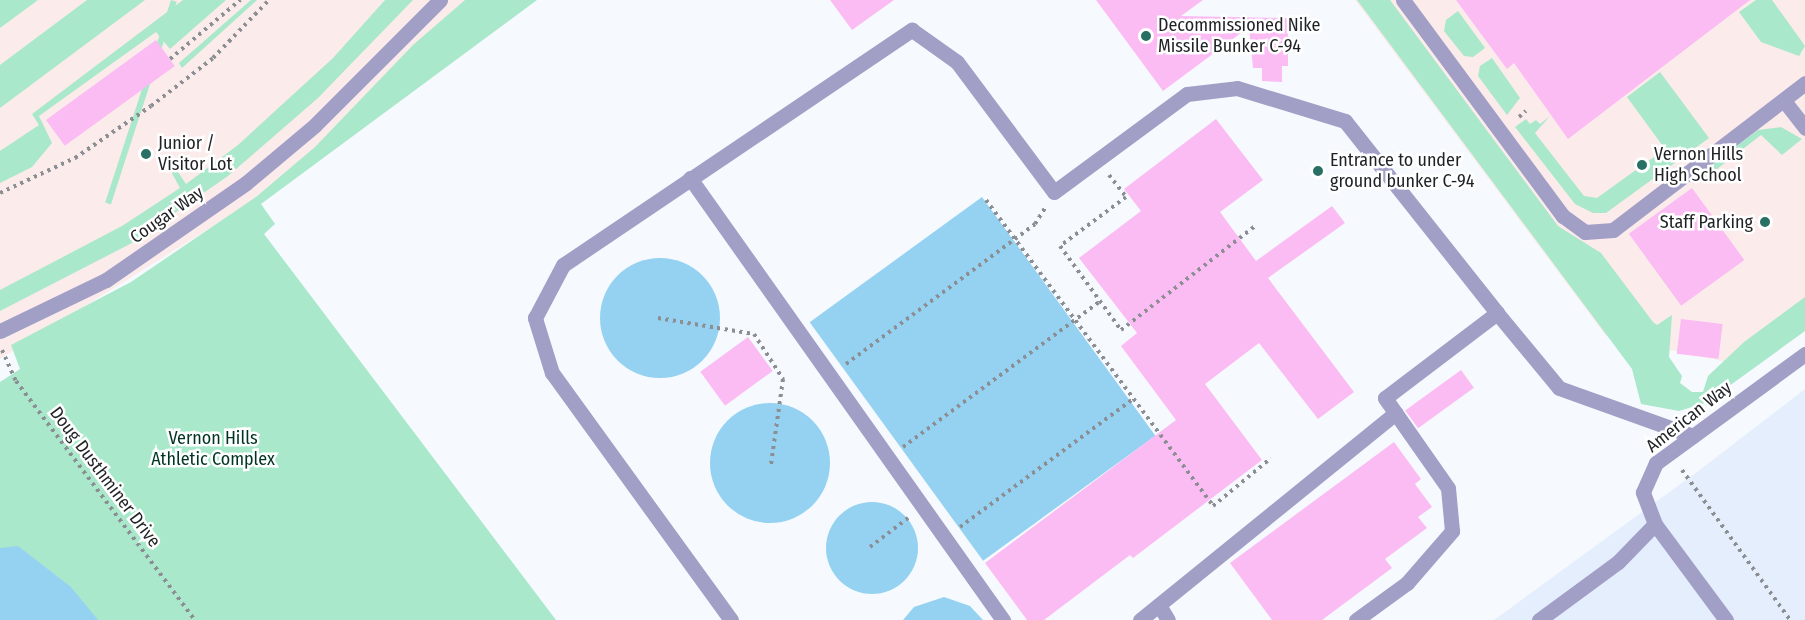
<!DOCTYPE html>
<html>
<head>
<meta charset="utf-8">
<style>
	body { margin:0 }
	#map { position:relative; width:1805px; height:620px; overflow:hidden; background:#f6fafe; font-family:"Fira Sans Condensed",sans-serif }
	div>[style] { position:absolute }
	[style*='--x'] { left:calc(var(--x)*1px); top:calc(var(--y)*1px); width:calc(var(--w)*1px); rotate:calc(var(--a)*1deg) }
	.built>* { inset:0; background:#e5eefd }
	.education>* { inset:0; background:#fbebeb }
	.green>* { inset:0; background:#a9e8ca; transform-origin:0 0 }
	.water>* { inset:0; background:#95d2f2; transform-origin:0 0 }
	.round { border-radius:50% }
	.building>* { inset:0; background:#fbbcf4; transform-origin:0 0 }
	.path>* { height:4px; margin-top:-2px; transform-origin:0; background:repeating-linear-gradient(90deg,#8b8e92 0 3px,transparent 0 7.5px) }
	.minor>* { height:15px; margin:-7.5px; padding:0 7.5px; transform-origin:7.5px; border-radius:7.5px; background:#a29fc7 }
	.dots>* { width:16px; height:16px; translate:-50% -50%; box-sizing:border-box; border:3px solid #fff; border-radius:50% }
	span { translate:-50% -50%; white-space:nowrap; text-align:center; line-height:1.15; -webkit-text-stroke:5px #fff; paint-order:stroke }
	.poi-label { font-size:18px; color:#1f2124 }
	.left { translate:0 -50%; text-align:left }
	.right { translate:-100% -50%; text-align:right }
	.street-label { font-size:18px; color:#1f2124 }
	.park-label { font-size:18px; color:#003422 }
</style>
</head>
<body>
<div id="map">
	<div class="built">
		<div style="clip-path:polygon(1805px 389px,1805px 620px,1494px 620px,1701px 469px)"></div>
	</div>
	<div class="education">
		<div style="clip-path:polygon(0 0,531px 0,284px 182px,0 359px)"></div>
		<div style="clip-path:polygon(1355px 0,1805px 0,1805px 330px,1754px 368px,1606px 336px)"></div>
	</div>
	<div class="green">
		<div style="clip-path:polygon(0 0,38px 0,0 28px)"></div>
		<div style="clip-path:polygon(87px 0,145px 0,0 108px,0 65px)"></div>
		<div style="left:171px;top:0;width:6px;height:213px;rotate:18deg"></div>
		<div style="clip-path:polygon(183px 0,226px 0,170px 49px,156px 32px,39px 116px,52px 143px,32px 167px,0 183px,0 151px,39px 125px,32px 114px)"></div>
		<div style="clip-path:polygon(251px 0,257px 0,182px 68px,179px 63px)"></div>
		<div style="clip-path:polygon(385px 0,413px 0,318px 98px,228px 176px,130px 244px,0 311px,0 290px,122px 226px,180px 188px,168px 166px,174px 166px,186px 184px,238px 145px,333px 58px)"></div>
		<div style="clip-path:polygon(465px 0,537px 0,261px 204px,275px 224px,264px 234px,556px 620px,0 620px,0 382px,20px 369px,11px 345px,131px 282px,256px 197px,315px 147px,413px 45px)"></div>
		<div style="clip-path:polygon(1357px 0,1390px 0,1558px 226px,1601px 253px,1653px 322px,1657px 325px,1672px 315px,1669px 357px,1682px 376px,1680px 383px,1692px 392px,1703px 392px,1708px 376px,1744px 342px,1805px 297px,1805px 331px,1725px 389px,1722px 384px,1716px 388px,1720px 394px,1705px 403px,1679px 411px,1641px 404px,1632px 369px)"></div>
		<div style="clip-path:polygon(1756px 0,1772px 0,1805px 46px,1799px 56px,1761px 42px,1739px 12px)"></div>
		<div style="clip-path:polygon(1458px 11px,1485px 48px,1473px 57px,1464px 56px,1444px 31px,1446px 20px)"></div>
		<div style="clip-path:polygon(1492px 58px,1520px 98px,1507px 115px,1478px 76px,1480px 66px)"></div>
		<div style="clip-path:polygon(1660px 72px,1709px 138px,1606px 213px,1593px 213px,1575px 204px,1515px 127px,1526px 119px,1530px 124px,1536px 120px,1540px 124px,1550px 116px,1535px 133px,1584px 196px,1597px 198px,1665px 149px,1627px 97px)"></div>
		<div style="clip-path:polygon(1781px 127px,1802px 139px,1782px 155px,1761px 135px,1700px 182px,1696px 176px,1758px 130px)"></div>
	</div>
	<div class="water">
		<div style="left:982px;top:197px;width:295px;height:213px;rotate:54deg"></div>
		<div class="round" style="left:600px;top:258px;width:120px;height:120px"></div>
		<div class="round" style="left:710px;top:403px;width:120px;height:120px"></div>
		<div class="round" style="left:826px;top:502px;width:92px;height:92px"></div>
		<div style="clip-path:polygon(18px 546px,71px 587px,98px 620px,0 620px,0 548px)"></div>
		<div style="clip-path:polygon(944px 597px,970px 606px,983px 620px,903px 620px,914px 607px)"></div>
	</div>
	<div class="building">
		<div style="clip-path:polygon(830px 0,894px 0,852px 30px)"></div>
		<div style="clip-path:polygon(1096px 0,1203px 0,1181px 16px,1288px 18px,1288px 66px,1282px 66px,1282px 82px,1262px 81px,1262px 68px,1253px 68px,1249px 27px,1163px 91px)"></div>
		<div style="clip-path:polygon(1456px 0,1750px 0,1568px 139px,1514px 63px,1507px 69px)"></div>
		<div style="left:156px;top:40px;width:32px;height:136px;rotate:54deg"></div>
		<div style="clip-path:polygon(1216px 119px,1263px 180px,1220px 212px,1256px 261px,1332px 206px,1345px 223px,1268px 278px,1354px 392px,1318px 419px,1259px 343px,1205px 384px,1262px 460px,1133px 558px,1130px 555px,1044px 620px,1027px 620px,985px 563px,1176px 420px,1121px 346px,1137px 333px,1079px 258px,1141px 211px,1124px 189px)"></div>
		<div style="left:1692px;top:188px;width:89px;height:78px;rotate:54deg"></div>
		<div style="left:1681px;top:319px;width:42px;height:35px;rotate:7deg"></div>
		<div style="left:748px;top:337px;width:42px;height:59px;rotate:54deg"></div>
		<div style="left:1461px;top:370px;width:22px;height:69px;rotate:54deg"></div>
		<div style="clip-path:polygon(1394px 442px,1421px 479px,1415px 484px,1432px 507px,1418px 517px,1427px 528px,1385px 559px,1392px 568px,1322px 620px,1272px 620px,1230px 563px)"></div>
	</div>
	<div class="path">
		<div style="--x:170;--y:59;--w:92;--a:-40.1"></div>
		<div style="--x:1519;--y:117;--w:9;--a:-41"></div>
		<div style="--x:1109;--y:175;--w:28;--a:52"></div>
		<div style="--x:1126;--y:197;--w:82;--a:143.4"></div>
		<div style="--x:1060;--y:246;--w:104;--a:54"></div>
		<div style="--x:1121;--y:330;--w:170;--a:-37.8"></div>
		<div style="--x:0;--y:193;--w:83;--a:-25"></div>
		<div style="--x:75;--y:158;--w:92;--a:-34.4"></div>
		<div style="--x:151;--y:106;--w:78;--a:-37.7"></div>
		<div style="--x:213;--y:58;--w:81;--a:-46"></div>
		<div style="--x:986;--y:200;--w:381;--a:53.4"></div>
		<div style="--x:1213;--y:506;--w:75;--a:-39.6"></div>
		<div style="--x:658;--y:318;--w:97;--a:9.5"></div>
		<div style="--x:754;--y:334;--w:54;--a:57.2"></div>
		<div style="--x:783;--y:379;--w:86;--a:98"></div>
		<div style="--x:2;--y:350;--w:34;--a:66"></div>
		<div style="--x:16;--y:381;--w:299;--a:53.2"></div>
		<div style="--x:846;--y:364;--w:235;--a:-36.5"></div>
		<div style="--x:1035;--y:224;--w:19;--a:-58"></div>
		<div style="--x:903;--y:447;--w:245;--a:-36.5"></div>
		<div style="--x:1682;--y:470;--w:185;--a:54.2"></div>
		<div style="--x:960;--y:527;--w:215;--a:-36.5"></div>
		<div style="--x:870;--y:547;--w:48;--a:-37.3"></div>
	</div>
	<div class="minor">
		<div style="--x:1403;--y:0;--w:269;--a:53.5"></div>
		<div style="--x:1563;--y:216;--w:27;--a:36"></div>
		<div style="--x:1585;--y:232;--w:28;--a:-4"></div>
		<div style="--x:1613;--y:230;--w:242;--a:-37.4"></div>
		<div style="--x:1785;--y:102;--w:33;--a:52"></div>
		<div style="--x:690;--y:178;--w:542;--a:54.7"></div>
		<div style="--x:0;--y:331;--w:118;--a:-25.7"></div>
		<div style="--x:106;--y:280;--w:170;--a:-34.7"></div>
		<div style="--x:246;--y:183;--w:90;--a:-40"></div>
		<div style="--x:315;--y:125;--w:177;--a:-45"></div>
		<div style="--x:1159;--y:605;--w:17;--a:59"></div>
		<div style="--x:731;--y:620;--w:305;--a:-125.9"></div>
		<div style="--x:552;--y:373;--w:58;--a:-107.2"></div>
		<div style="--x:535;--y:318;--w:60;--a:-62.2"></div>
		<div style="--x:563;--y:265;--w:421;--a:-34"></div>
		<div style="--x:912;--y:30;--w:55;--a:35.4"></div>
		<div style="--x:957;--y:62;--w:162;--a:53.3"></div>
		<div style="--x:1054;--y:192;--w:165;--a:-36.4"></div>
		<div style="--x:1187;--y:94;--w:50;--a:-6.8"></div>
		<div style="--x:1237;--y:88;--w:113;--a:17"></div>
		<div style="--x:1345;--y:121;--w:245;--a:51.6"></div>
		<div style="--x:1140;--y:620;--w:329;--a:-39"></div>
		<div style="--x:1356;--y:620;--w:63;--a:-36"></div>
		<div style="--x:1407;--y:583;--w:69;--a:-49.1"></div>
		<div style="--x:1452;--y:531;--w:43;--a:-95.3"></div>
		<div style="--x:1448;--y:488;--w:110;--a:-125"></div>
		<div style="--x:1385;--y:398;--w:141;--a:-37.2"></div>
		<div style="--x:1497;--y:313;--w:97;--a:50.4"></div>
		<div style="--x:1559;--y:388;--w:142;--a:19.7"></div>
		<div style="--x:1539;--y:620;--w:98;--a:-36.3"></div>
		<div style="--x:1618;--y:562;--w:53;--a:-45.8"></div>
		<div style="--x:1726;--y:620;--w:119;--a:-126.5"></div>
		<div style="--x:1655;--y:524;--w:34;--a:-111"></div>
		<div style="--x:1643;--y:492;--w:32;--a:-66"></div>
		<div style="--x:1656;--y:463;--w:185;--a:-36.2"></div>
	</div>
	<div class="dots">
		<div style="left:1146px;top:36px;background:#286f64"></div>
		<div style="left:146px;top:154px;background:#286f64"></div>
		<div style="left:1642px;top:165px;background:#286f64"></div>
		<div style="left:1318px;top:171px;background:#286f64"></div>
		<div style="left:1765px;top:222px;background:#286f64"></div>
	</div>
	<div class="poi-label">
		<span class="left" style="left:1158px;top:36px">Decommissioned Nike<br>Missile Bunker C-94</span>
		<span class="left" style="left:158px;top:154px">Junior /<br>Visitor Lot</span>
		<span class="left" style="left:1654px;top:165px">Vernon Hills<br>High School</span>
		<span class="left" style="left:1330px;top:171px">Entrance to under<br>ground bunker C-94</span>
		<span class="right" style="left:1753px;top:222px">Staff Parking</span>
	</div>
	<div class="street-label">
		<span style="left:167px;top:215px;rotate:-35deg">Cougar Way</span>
		<span style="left:1689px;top:417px;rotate:-38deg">American Way</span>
		<span style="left:105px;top:477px;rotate:53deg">Doug Dusthminer Drive</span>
	</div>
	<div class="park-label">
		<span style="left:213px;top:449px">Vernon Hills<br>Athletic Complex</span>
	</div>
</div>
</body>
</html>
